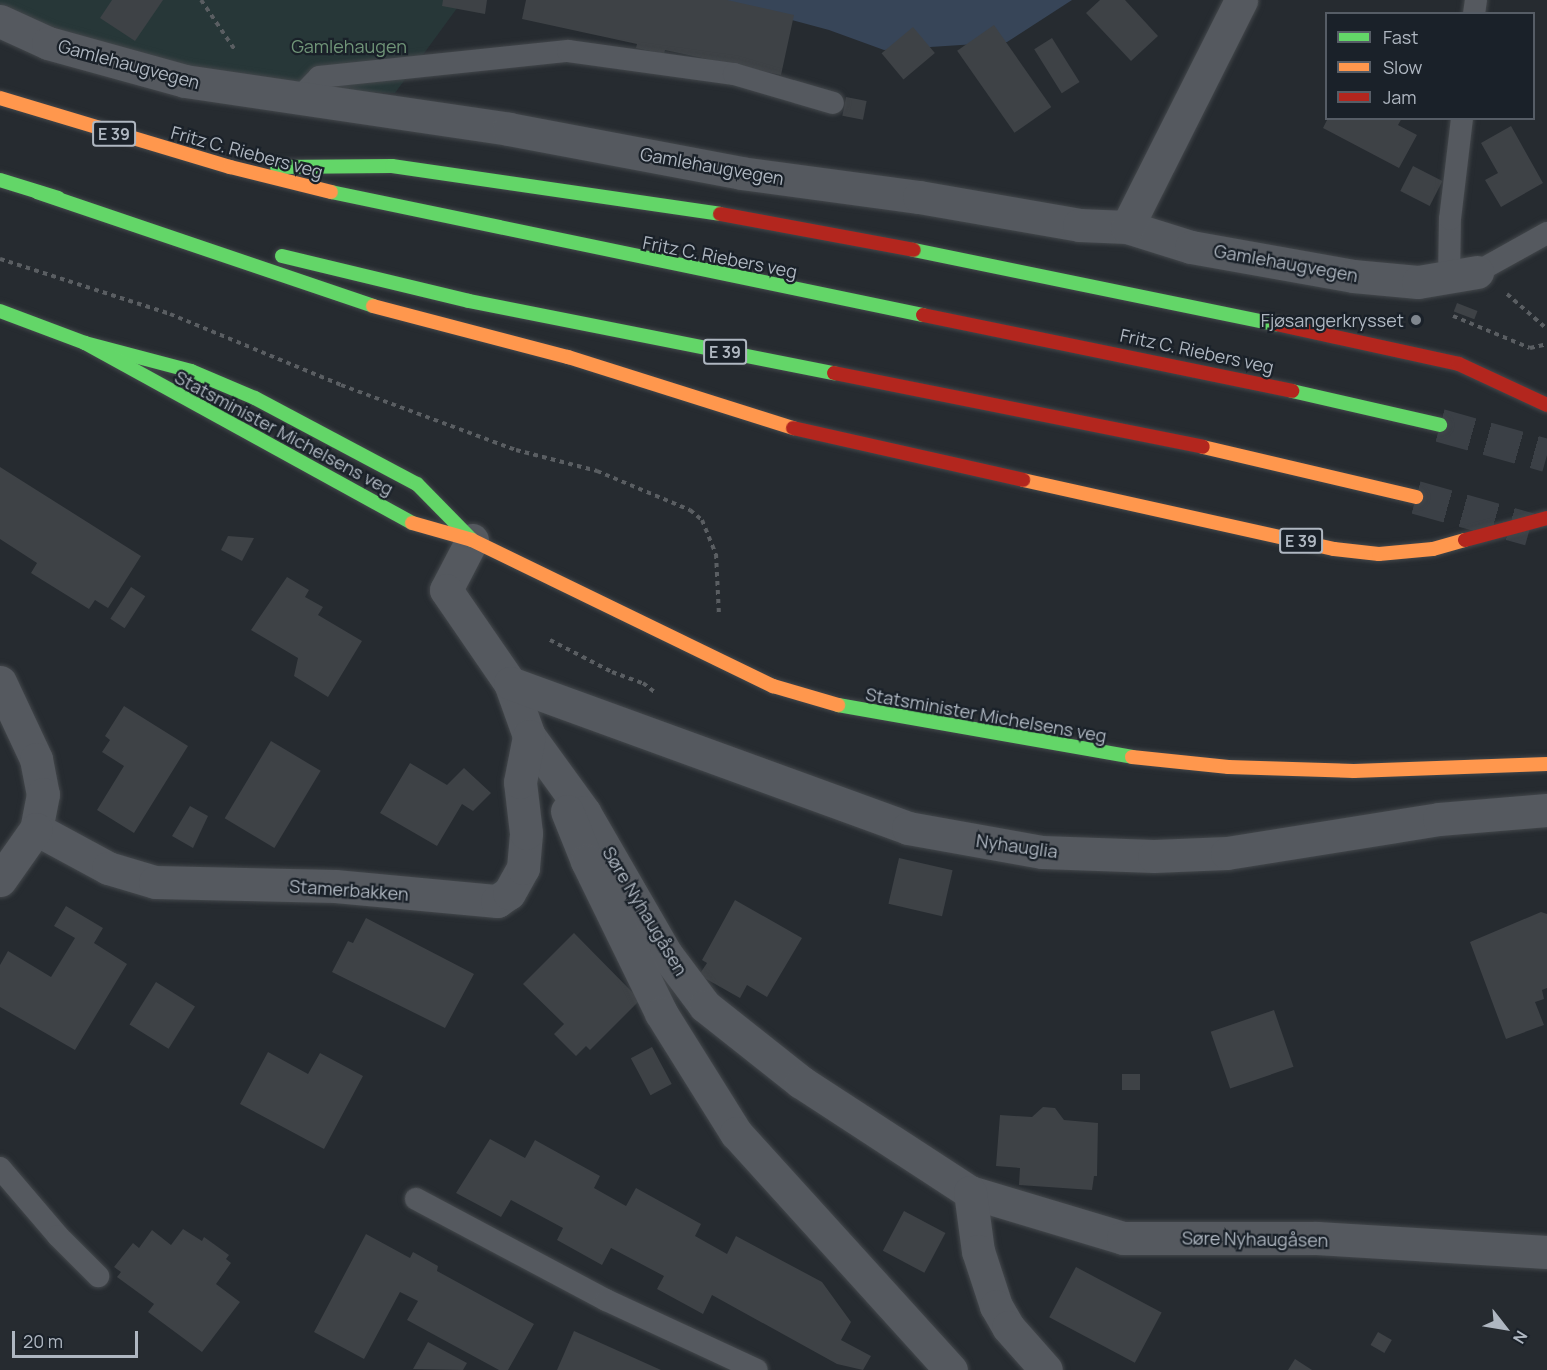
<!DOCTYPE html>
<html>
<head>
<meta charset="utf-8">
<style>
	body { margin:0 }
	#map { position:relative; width:1547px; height:1370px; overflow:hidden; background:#262b30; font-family:Manrope,sans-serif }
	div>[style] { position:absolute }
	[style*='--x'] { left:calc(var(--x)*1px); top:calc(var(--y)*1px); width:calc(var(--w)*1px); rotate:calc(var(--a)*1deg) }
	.green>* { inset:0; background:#273738 }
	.water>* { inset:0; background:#374558 }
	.building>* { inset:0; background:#3e4246; transform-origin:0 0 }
	.highway-tunnel>* { height:33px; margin-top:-16.5px; transform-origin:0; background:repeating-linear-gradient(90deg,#3b4046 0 33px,transparent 0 49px) }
	.path>* { height:4px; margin-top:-2px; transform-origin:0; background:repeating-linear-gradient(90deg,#5a5e62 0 4.5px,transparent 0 9px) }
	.roads { filter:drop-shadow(0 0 2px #43474b) drop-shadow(0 0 2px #43474b) }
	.lane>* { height:22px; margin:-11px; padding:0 11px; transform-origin:11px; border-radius:11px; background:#55595f }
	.street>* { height:33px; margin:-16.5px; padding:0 16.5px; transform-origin:16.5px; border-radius:16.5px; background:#55595f }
	.fast>* { height:14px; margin:-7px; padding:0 7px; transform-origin:7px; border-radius:7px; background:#63d668 }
	.slow>* { height:14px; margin:-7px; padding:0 7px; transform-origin:7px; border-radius:7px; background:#ff974d }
	.jam>* { height:14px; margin:-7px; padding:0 7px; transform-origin:7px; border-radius:7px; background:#b3261e }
	.dots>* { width:16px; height:16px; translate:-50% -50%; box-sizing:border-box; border:3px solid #1a2129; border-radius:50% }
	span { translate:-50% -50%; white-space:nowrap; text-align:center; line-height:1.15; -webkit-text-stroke:4.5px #1a2129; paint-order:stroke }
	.shield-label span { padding:2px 4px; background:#1a2129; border:2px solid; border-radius:4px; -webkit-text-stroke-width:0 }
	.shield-label { font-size:16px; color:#afb7c1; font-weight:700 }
	.park-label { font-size:18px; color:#709578 }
	.street-label { font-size:18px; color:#afb7c1 }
	.poi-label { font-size:18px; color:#afb7c1 }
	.right { translate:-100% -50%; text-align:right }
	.legend { position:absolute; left:1325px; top:12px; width:210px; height:108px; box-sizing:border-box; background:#1a2129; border:2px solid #565d66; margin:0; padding:8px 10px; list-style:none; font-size:18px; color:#afb7c1 }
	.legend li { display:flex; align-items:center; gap:12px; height:30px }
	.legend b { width:30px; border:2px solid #565d66 }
	.north { position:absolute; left:1475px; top:1298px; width:60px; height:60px; -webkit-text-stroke:4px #1a2129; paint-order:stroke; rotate:121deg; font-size:16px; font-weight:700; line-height:24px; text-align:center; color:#afb7c1 }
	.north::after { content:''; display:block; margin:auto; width:21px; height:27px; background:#afb7c1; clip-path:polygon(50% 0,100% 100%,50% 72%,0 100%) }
	.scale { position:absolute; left:12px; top:1331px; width:126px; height:27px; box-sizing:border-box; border:3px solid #afb7c1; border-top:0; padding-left:8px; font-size:18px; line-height:21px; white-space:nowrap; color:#afb7c1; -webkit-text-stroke:4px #1a2129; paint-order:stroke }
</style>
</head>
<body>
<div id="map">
	<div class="green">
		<div style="clip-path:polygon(0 0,463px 0,395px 93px,235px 88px,151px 72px,0 8px)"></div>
	</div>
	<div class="water">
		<div style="clip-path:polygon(717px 0,1072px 0,1007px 42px,884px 50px,829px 30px)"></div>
	</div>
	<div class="building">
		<div style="clip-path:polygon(112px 0,163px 0,135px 41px,100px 18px)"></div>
		<div style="clip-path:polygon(443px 0,487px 0,485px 14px,442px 6px)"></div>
		<div style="clip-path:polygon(526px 0,727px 0,794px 15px,781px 75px,665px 50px,664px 54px,636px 48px,637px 44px,522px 19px)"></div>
		<div style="clip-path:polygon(1100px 0,1125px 0,1158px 36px,1131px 61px,1086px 13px)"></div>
		<div style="left:994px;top:25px;width:100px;height:45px;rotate:55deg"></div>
		<div style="left:913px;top:27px;width:34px;height:41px;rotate:50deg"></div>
		<div style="left:1052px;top:38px;width:52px;height:21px;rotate:58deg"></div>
		<div style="left:846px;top:97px;width:21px;height:19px;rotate:11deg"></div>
		<div style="clip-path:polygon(1328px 118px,1402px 118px,1398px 125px,1417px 135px,1399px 168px,1323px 128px)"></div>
		<div style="clip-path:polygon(1511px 126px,1543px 183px,1501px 207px,1485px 180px,1498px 173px,1481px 143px)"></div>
		<div style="left:1413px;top:166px;width:33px;height:28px;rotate:27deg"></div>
		<div style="left:1457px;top:303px;width:22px;height:9px;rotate:21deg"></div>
		<div style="clip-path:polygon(0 467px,141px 556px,108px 608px,95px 600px,89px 609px,31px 573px,37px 563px,0 539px)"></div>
		<div style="clip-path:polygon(228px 536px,254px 538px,242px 561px,221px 550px)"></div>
		<div style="clip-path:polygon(287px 577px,309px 590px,305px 597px,323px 607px,318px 615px,362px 641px,328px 697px,294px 676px,298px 658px,251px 630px)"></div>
		<div style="left:131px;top:587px;width:17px;height:38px;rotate:33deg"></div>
		<div style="clip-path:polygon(124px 706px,188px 746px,134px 833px,97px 810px,124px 766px,102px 752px,110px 740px,105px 736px)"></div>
		<div style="left:271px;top:741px;width:58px;height:90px;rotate:31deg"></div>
		<div style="clip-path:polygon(410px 763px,447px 785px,464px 768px,491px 793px,473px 811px,462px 804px,437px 846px,380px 813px)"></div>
		<div style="clip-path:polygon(190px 806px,208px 816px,193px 848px,172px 836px)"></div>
		<div style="left:899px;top:858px;width:55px;height:47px;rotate:13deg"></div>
		<div style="clip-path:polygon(735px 900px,802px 938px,767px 997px,747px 985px,740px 998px,699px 975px,707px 963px,702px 960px)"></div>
		<div style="clip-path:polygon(66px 906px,103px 928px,94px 943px,127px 964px,75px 1050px,0 1007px,0 965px,8px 951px,51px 977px,75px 938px,54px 926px)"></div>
		<div style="clip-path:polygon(1541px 912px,1547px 914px,1547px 988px,1542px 990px,1544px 999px,1535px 1002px,1544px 1025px,1506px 1039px,1470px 942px)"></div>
		<div style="clip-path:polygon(366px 918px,474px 974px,445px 1028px,332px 972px,348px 941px,353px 943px)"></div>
		<div style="clip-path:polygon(574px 933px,640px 1000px,590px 1050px,586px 1046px,576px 1056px,554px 1034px,564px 1024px,523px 984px)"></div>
		<div style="left:156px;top:982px;width:46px;height:50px;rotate:32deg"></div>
		<div style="left:1274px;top:1010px;width:60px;height:67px;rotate:71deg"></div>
		<div style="left:652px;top:1047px;width:42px;height:24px;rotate:62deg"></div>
		<div style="clip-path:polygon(268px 1052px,308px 1074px,320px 1053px,363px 1076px,324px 1149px,240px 1104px)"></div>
		<div style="left:1122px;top:1074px;width:18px;height:16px"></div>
		<div style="clip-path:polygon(1043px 1107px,1055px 1108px,1064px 1120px,1098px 1123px,1097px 1176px,1094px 1176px,1092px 1190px,1019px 1185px,1020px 1168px,996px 1166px,1000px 1115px,1032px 1117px)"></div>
		<div style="clip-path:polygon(490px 1139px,525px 1158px,535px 1140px,600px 1176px,594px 1188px,626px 1206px,636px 1188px,701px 1224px,695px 1236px,727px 1254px,736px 1236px,822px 1282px,851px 1322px,841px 1340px,871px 1356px,863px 1370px,837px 1364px,712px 1295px,703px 1314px,657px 1289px,664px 1276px,611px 1248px,602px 1265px,557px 1240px,563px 1228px,511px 1200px,501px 1217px,456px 1193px)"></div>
		<div style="left:904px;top:1211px;width:47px;height:45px;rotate:28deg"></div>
		<div style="clip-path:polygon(183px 1229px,202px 1241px,204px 1237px,229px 1255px,226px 1259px,231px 1263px,216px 1284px,240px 1302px,202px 1352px,148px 1312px,154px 1304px,117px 1277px,121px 1272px,114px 1267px,133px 1243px,139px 1248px,152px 1230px,171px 1245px)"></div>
		<div style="clip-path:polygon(366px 1234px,410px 1258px,413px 1252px,438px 1266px,437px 1271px,534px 1324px,508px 1370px,499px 1370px,407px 1320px,418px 1301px,400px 1292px,364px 1359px,314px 1332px)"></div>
		<div style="left:1076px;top:1267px;width:97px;height:57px;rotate:28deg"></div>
		<div style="clip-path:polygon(574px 1331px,661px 1370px,557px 1370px)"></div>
		<div style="left:1378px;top:1332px;width:16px;height:15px;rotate:30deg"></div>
		<div style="clip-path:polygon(428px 1342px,467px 1363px,463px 1370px,413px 1369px)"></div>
		<div style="clip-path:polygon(1295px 1359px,1312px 1370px,1288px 1370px)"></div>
	</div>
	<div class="highway-tunnel">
		<div style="--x:1440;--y:425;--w:111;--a:15.7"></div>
		<div style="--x:1416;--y:497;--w:118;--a:15.7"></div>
	</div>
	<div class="path">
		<div style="--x:201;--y:0;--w:60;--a:55.8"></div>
		<div style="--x:0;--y:259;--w:179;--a:17.9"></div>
		<div style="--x:170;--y:314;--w:185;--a:22.5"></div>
		<div style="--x:341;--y:385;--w:187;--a:20.4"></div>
		<div style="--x:516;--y:450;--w:84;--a:14.5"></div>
		<div style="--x:597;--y:471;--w:101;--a:22.8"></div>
		<div style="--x:690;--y:510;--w:16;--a:40"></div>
		<div style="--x:702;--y:520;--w:37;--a:68"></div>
		<div style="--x:716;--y:554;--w:62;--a:87.2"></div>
		<div style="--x:1507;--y:294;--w:53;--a:41.2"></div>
		<div style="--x:1453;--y:316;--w:83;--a:22.6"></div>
		<div style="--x:1530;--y:348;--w:17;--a:-13"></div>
		<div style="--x:550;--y:640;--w:70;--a:27.3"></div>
		<div style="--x:612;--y:672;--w:33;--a:20"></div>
		<div style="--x:643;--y:683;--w:16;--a:38"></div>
	</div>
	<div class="roads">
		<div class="lane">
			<div style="--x:1474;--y:14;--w:14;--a:-82"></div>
			<div style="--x:299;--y:98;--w:29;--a:-46"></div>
			<div style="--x:319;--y:77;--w:250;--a:-6"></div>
			<div style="--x:568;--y:51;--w:168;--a:7.9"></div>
			<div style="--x:734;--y:74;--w:103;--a:16.3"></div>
			<div style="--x:1477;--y:272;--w:80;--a:-29.1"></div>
			<div style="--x:1449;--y:280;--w:61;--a:-89.1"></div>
			<div style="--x:1450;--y:219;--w:102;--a:-83.2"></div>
			<div style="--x:0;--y:1168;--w:89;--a:49.5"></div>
			<div style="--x:58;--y:1236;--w:57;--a:45"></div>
			<div style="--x:416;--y:1199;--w:215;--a:28"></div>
			<div style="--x:606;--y:1300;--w:166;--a:24.9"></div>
		</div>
		<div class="street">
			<div style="--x:0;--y:21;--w:53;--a:24.6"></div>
			<div style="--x:48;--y:43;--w:142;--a:15.5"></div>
			<div style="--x:185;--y:81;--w:328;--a:8.4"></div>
			<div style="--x:509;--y:129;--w:236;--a:10.7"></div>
			<div style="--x:741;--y:173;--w:180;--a:7.7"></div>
			<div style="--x:919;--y:197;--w:162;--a:9.9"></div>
			<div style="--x:1079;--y:225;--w:48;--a:2.4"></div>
			<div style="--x:1127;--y:227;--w:67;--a:17.4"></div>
			<div style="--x:1191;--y:247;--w:165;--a:10.1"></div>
			<div style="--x:1353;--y:276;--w:65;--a:5.3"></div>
			<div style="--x:1418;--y:282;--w:60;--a:-9.6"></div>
			<div style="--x:1127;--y:227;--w:254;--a:-63.3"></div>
			<div style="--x:472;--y:540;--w:56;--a:117.5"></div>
			<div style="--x:446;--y:590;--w:113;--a:55.5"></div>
			<div style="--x:510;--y:683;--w:56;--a:70.3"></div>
			<div style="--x:529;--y:736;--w:94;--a:54.1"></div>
			<div style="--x:584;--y:812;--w:164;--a:60"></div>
			<div style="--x:666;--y:954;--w:65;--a:53.1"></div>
			<div style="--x:705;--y:1006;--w:122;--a:38.4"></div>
			<div style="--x:801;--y:1082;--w:202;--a:33.1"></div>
			<div style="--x:970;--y:1192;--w:160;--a:16.7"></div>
			<div style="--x:1123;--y:1238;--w:194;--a:0"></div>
			<div style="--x:1317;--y:1238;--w:230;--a:3.5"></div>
			<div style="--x:0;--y:682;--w:85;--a:64.9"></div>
			<div style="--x:36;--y:759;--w:36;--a:79"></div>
			<div style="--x:43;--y:794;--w:36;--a:101"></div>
			<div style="--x:36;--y:829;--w:82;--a:28.4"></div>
			<div style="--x:108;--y:868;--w:49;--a:16.6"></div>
			<div style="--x:155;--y:882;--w:180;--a:1.3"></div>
			<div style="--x:335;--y:886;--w:163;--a:5.3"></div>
			<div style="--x:497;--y:901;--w:14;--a:-34"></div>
			<div style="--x:509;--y:893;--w:29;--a:-61"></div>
			<div style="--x:523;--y:868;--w:35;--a:-85"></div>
			<div style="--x:526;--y:833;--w:51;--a:-96.7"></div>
			<div style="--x:520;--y:782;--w:47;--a:-78.9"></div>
			<div style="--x:510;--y:683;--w:424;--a:20"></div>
			<div style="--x:908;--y:828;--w:136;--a:10.2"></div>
			<div style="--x:1042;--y:852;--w:112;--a:2"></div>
			<div style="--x:1154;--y:856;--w:73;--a:-2.4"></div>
			<div style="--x:1227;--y:853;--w:215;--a:-9.1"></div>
			<div style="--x:1439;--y:819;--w:108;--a:-4.8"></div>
			<div style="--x:567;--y:811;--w:54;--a:68.2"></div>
			<div style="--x:587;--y:861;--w:169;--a:64"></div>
			<div style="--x:661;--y:1013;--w:142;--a:58"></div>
			<div style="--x:736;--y:1133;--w:320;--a:47.8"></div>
			<div style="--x:0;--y:880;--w:62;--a:-54.8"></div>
			<div style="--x:970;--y:1192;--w:60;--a:82.3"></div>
			<div style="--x:978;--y:1251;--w:58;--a:71.9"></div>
			<div style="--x:996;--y:1306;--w:24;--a:60"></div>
			<div style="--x:1008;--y:1327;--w:57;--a:48.5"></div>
		</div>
		<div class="fast">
			<div style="--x:277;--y:167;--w:115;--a:-0.5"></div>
			<div style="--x:392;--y:166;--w:331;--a:8.3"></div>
			<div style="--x:0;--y:180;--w:61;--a:17.2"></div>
			<div style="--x:37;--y:192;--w:355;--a:18.7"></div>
			<div style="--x:331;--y:192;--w:605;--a:11.74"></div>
			<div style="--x:914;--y:250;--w:369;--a:11.6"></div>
			<div style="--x:282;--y:256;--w:192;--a:13.5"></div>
			<div style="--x:469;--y:301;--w:372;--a:11.2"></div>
			<div style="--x:0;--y:311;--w:91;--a:20.6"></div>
			<div style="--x:85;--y:343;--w:110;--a:14.8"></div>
			<div style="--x:191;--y:371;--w:69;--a:22.9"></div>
			<div style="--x:255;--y:398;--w:183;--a:28"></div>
			<div style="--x:417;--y:484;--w:78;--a:45.5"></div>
			<div style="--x:85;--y:343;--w:373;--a:28.8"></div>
			<div style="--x:1292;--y:391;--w:152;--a:12.9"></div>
			<div style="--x:838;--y:705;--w:299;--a:10"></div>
		</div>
		<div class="slow">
			<div style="--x:0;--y:98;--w:240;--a:16.7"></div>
			<div style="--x:230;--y:167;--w:104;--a:13.9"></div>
			<div style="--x:373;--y:306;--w:202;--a:14.7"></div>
			<div style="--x:568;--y:357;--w:236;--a:17.5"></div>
			<div style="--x:1203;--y:447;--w:219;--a:13.2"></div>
			<div style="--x:1023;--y:480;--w:319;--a:12.5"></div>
			<div style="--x:1334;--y:549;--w:45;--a:6.3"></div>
			<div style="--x:1379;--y:554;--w:54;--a:-5.3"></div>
			<div style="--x:1433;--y:549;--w:33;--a:-16"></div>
			<div style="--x:412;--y:523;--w:62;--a:15.8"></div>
			<div style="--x:472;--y:540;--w:335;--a:25.9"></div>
			<div style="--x:773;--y:686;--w:68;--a:16.3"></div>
			<div style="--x:1132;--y:757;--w:97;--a:5.9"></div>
			<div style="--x:1228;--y:767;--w:126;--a:1.8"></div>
			<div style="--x:1354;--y:771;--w:193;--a:-2.1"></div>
		</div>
		<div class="jam">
			<div style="--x:720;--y:214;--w:197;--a:10.5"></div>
			<div style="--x:923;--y:315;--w:377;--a:11.6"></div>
			<div style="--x:1276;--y:324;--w:187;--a:12.3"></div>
			<div style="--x:1459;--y:364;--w:97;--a:25"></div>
			<div style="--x:834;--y:373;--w:376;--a:11.3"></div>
			<div style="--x:793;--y:428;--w:236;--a:12.7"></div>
			<div style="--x:1465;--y:540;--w:85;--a:-15"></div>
		</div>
	</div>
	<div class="dots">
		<div style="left:1416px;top:320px;background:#7f868e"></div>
	</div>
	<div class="shield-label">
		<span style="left:114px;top:134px">E 39</span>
		<span style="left:725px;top:352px">E 39</span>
		<span style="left:1301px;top:541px">E 39</span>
	</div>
	<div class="park-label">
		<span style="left:349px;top:46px">Gamlehaugen</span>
	</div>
	<div class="street-label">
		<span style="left:129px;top:64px;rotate:15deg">Gamlehaugvegen</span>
		<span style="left:247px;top:152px;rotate:15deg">Fritz C. Riebers veg</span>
		<span style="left:712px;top:166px;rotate:10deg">Gamlehaugvegen</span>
		<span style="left:720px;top:257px;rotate:11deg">Fritz C. Riebers veg</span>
		<span style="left:1286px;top:263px;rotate:10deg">Gamlehaugvegen</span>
		<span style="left:1197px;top:351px;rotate:12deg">Fritz C. Riebers veg</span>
		<span style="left:284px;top:433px;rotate:28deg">Statsminister Michelsens veg</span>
		<span style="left:986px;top:715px;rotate:10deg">Statsminister Michelsens veg</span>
		<span style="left:1017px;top:846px;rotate:8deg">Nyhauglia</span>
		<span style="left:349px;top:890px;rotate:4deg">Stamerbakken</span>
		<span style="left:645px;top:911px;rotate:59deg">Søre Nyhaugåsen</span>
		<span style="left:1255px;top:1239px;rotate:1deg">Søre Nyhaugåsen</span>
	</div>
	<div class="poi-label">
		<span class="right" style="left:1404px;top:320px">Fjøsangerkrysset</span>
	</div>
	<ul class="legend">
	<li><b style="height:8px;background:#63d668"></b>Fast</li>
	<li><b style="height:8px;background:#ff974d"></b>Slow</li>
	<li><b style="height:8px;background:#b3261e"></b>Jam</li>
	</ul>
	<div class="north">N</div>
	<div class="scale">20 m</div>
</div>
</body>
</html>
